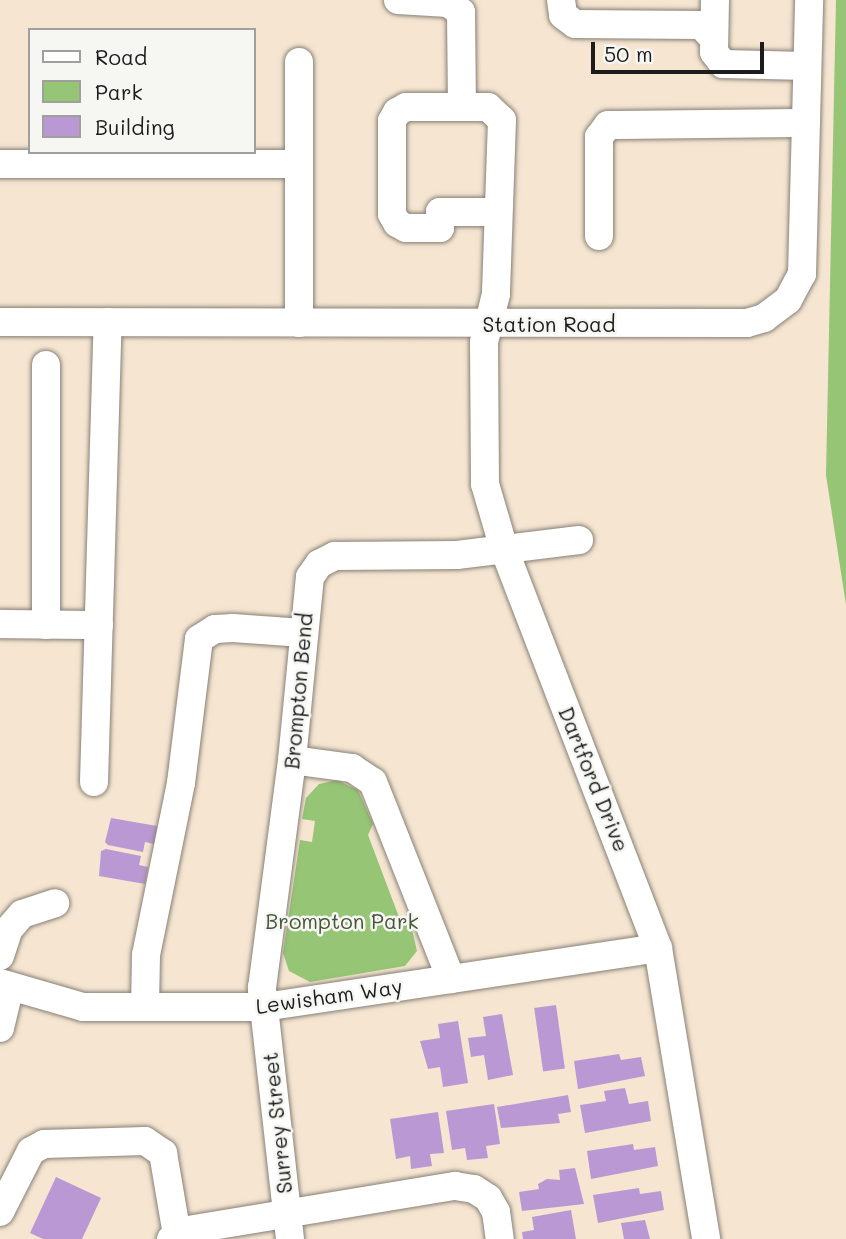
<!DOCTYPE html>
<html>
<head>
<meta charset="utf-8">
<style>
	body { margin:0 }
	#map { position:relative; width:846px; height:1239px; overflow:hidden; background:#f5e5d1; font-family:Mali,sans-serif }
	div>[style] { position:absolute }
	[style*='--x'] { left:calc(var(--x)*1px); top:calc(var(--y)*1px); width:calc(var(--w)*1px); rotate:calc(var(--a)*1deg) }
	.green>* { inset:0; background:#95c575 }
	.building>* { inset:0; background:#ba98d3; transform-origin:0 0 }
	.roads { filter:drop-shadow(0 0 2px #888076) drop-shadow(0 0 2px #888076) }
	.minor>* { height:28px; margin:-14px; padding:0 14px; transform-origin:14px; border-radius:14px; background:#fff }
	span { translate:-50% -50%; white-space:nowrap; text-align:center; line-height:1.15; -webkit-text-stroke:5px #f6f6f2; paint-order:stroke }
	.street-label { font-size:21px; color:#1c1c1c }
	.park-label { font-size:21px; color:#46573b }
	.legend { position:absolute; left:28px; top:28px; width:228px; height:126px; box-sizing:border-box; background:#f6f6f2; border:2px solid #9f9f9c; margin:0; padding:9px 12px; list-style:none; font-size:21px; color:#1c1c1c }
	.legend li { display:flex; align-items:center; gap:14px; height:35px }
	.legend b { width:35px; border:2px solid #9f9f9c }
	.scale { position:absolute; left:591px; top:42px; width:173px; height:32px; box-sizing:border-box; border:4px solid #1c1c1c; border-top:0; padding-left:9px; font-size:21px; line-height:24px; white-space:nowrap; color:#1c1c1c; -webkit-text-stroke:5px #f6f6f2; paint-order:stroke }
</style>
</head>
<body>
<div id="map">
	<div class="green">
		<div style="clip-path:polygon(836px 0,846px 0,846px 605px,826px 475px)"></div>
		<div style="clip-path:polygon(337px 780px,358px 790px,373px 824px,368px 835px,399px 917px,411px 925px,417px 951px,405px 966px,310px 982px,289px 971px,283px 953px,300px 840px,312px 842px,315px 821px,302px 819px,306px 798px,319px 784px)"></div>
	</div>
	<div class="building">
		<div style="clip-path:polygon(111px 818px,157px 826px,154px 844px,145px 842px,143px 852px,108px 845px,105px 842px)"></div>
		<div style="clip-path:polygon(106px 849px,141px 856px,139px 865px,148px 867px,145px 884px,99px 876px,101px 851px)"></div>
		<div style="left:556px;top:1005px;width:64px;height:22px;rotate:82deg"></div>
		<div style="clip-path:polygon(502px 1014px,513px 1075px,488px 1080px,484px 1055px,471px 1057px,468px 1038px,486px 1036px,483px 1017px)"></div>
		<div style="clip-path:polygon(458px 1021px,468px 1083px,443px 1087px,440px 1067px,428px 1069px,420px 1041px,440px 1038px,438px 1024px)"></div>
		<div style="clip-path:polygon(619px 1054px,621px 1060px,641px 1057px,645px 1076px,578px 1089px,574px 1061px)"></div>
		<div style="clip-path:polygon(625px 1088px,629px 1104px,648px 1101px,651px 1121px,585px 1133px,580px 1105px,606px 1101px,604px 1091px)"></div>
		<div style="clip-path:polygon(568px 1095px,571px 1112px,558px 1114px,560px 1123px,501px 1128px,497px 1107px)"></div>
		<div style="clip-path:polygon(494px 1104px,500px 1144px,486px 1146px,488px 1158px,467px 1160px,465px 1148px,452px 1150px,446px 1111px)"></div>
		<div style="clip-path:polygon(438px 1112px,444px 1153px,430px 1154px,432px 1166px,411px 1169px,410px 1156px,396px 1159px,390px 1119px)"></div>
		<div style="clip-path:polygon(633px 1144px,634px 1150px,655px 1147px,658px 1166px,591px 1179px,587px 1151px)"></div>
		<div style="clip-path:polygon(575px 1168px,584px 1204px,522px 1211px,519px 1192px,539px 1189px,538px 1184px,547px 1179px,560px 1180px,559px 1170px)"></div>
		<div style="clip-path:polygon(56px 1177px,101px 1198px,82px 1239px,43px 1239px,30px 1233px)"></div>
		<div style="clip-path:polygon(639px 1188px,640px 1194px,661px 1191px,664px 1210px,598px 1223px,593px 1195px)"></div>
		<div style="clip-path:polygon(571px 1210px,576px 1239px,523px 1239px,522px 1232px,534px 1230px,532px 1217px)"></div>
		<div style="clip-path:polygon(645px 1220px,650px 1239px,624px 1239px,621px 1223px)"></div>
	</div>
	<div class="roads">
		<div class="minor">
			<div style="--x:398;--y:0;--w:50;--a:3.4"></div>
			<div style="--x:448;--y:3;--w:16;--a:35"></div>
			<div style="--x:461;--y:12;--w:95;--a:89.4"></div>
			<div style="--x:561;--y:0;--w:15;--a:82"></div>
			<div style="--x:563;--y:15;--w:15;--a:37"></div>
			<div style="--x:575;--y:24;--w:126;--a:0.5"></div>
			<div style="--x:701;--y:25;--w:19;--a:47"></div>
			<div style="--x:715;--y:0;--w:52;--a:91.1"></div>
			<div style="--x:714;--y:52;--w:15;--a:53"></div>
			<div style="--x:723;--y:64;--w:84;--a:1.4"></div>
			<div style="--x:299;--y:62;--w:261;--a:90"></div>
			<div style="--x:0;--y:164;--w:298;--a:0"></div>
			<div style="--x:497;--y:212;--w:57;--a:180"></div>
			<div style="--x:440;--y:212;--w:16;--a:90"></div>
			<div style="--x:440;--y:228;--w:34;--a:180"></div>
			<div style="--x:406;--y:228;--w:10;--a:-151"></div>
			<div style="--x:397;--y:223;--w:10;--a:-119"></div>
			<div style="--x:392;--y:214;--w:93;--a:-90"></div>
			<div style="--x:392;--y:121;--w:10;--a:-61"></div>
			<div style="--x:397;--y:112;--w:10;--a:-29"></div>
			<div style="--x:406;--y:107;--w:82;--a:0"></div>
			<div style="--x:488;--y:107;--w:19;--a:43"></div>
			<div style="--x:502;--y:120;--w:174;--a:92"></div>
			<div style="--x:496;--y:294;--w:49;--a:104"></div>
			<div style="--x:484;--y:342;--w:142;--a:89.6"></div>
			<div style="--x:485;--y:484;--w:68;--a:73.7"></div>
			<div style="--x:504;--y:549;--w:428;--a:68.9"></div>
			<div style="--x:658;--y:948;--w:295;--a:80.6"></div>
			<div style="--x:599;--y:236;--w:99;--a:-90"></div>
			<div style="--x:599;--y:137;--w:15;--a:-53"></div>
			<div style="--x:608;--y:125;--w:198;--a:-0.6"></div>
			<div style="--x:0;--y:322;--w:747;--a:0.08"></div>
			<div style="--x:747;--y:323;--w:18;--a:-16"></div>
			<div style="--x:764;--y:318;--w:30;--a:-37"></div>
			<div style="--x:788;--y:300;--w:30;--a:-62"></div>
			<div style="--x:802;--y:274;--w:274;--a:-88.5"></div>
			<div style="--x:0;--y:624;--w:99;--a:0.6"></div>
			<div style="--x:46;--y:625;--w:260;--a:-90"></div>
			<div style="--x:292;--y:760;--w:61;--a:7.6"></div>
			<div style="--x:352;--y:768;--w:25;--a:34"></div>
			<div style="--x:373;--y:782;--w:212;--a:68.4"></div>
			<div style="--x:94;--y:782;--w:460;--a:-88.3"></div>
			<div style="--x:0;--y:956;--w:28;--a:-72"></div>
			<div style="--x:9;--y:929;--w:20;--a:-49"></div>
			<div style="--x:22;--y:914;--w:35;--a:-18"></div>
			<div style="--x:0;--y:983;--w:86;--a:16.1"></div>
			<div style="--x:83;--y:1007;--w:181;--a:0"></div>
			<div style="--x:264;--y:1007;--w:398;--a:-8.5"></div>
			<div style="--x:145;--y:1007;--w:52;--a:-88.9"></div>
			<div style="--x:146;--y:955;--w:176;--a:-78.5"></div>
			<div style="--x:181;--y:783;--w:145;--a:-82.9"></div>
			<div style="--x:199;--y:639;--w:19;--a:-32"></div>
			<div style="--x:215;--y:629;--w:18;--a:-3"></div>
			<div style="--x:233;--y:628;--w:70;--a:4.1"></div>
			<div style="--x:0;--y:1028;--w:43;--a:-76.6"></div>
			<div style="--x:0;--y:1212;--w:68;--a:-63.1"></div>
			<div style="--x:31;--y:1151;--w:15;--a:-28"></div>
			<div style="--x:44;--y:1144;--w:101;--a:-1.7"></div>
			<div style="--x:145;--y:1141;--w:22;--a:34"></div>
			<div style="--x:163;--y:1153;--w:83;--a:80.3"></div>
			<div style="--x:171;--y:1239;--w:19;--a:-28"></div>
			<div style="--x:188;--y:1230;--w:271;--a:-9.4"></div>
			<div style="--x:455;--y:1186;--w:19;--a:9"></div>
			<div style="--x:474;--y:1189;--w:17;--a:33"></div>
			<div style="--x:488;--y:1198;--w:16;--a:60"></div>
			<div style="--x:496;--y:1212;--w:27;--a:82"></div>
			<div style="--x:290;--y:1239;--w:253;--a:-96.4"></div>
			<div style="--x:262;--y:988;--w:230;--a:-82.5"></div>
			<div style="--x:292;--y:760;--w:184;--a:-84.4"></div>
			<div style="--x:310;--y:577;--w:16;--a:-55"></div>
			<div style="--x:319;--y:564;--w:18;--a:-27"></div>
			<div style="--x:335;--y:556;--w:122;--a:-0.5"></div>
			<div style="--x:457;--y:555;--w:123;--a:-7"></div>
		</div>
	</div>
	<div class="street-label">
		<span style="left:549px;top:324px">Station Road</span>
		<span style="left:298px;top:691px;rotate:-85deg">Brompton Bend</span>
		<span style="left:594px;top:779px;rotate:68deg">Dartford Drive</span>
		<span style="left:329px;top:996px;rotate:-8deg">Lewisham Way</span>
		<span style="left:277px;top:1123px;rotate:-96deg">Surrey Street</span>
	</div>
	<div class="park-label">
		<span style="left:342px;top:921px">Brompton Park</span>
	</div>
	<ul class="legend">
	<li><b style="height:9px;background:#fff"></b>Road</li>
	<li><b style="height:19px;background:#95c575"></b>Park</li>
	<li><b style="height:19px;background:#ba98d3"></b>Building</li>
	</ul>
	<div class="scale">50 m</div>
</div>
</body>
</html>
